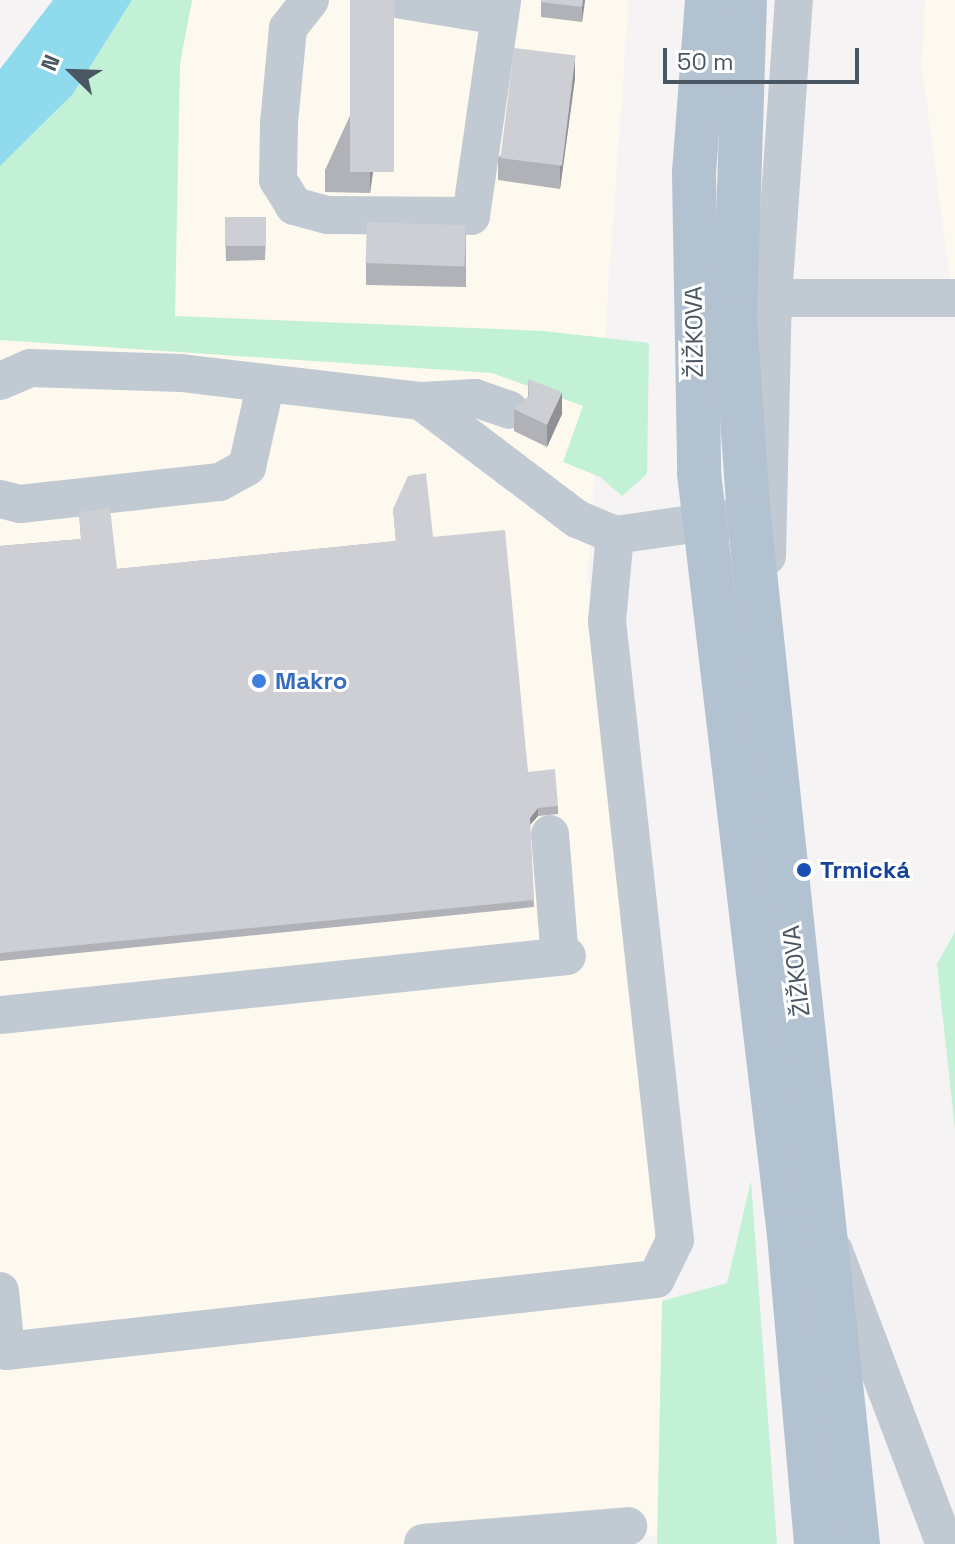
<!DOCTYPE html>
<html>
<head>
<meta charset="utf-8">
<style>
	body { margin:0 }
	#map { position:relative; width:955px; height:1544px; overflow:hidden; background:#f5f3f3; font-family:"Space Grotesk",sans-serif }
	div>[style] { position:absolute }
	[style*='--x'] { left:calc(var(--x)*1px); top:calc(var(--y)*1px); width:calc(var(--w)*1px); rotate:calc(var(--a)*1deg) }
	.commercial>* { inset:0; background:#fdf9ef }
	.green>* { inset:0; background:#c3f1d5 }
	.water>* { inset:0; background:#90daee }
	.minor>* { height:38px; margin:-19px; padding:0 19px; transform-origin:19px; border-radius:19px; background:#c1cad2 }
	.major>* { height:44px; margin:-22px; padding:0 22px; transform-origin:22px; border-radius:22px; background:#b3c2d1 }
	.wall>* { inset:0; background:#b0b2b7 }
	.shaded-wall>* { inset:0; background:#909195 }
	.building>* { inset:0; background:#cdcfd5; transform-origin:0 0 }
	.dots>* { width:22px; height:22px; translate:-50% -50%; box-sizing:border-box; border:4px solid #fff; border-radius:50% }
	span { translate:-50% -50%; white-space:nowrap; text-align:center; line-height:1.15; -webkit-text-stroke:6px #fff; paint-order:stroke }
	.street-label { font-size:24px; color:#4a5661 }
	.shop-label { font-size:24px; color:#366cbe; font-weight:700 }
	.left { translate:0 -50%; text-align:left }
	.transit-label { font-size:24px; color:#164399; font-weight:700 }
	.north { position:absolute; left:32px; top:32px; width:80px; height:80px; -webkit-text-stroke:6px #fff; paint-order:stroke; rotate:293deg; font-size:22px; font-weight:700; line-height:32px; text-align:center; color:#4a5661 }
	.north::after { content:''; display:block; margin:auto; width:28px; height:36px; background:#4a5661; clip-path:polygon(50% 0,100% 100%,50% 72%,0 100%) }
	.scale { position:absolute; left:663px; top:48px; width:196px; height:36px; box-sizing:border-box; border:4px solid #4a5661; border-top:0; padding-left:10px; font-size:24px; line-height:28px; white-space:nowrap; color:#4a5661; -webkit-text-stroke:6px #fff; paint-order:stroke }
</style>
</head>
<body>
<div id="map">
	<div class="commercial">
		<div style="clip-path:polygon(192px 0,629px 0,588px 574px,662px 1301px,659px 1536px,583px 1544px,0 1544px,0 340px,172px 351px,180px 64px)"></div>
		<div style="clip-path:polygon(925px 0,955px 0,955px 317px,922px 68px)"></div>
	</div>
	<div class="green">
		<div style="clip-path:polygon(132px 0,192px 0,180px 64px,175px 316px,544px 331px,649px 343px,647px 474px,622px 496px,600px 477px,563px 462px,583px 406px,492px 373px,0 340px,0 166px,73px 94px)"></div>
		<div style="clip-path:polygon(955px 932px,955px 1129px,937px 964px)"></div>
		<div style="clip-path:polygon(751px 1181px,777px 1544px,657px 1544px,662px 1301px,727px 1283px)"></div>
	</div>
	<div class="water">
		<div style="clip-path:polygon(53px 0,132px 0,73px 94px,0 166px,0 69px)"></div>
	</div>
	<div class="minor">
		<div style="--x:310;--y:0;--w:36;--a:128"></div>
		<div style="--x:288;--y:28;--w:96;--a:95.4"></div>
		<div style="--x:279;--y:124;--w:56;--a:91"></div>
		<div style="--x:278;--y:180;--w:31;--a:58"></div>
		<div style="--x:294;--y:206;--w:34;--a:15"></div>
		<div style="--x:327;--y:215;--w:144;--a:0.4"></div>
		<div style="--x:471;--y:216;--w:218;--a:-81.8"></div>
		<div style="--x:402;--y:0;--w:99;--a:9.3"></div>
		<div style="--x:773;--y:298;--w:182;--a:0"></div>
		<div style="--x:0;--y:381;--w:33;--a:-23"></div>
		<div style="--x:30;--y:368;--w:151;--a:1.9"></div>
		<div style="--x:181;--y:373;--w:242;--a:6.7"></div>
		<div style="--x:421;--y:401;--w:196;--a:37.1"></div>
		<div style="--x:577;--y:519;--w:41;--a:22.8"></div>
		<div style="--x:421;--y:401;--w:54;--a:-3.2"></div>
		<div style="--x:475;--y:398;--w:36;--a:19"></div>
		<div style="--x:0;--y:499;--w:21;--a:14"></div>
		<div style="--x:20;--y:504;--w:201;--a:-6.3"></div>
		<div style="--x:220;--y:482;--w:31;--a:-29"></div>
		<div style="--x:247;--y:467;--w:86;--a:-77.3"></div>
		<div style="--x:767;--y:556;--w:258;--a:-88.7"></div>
		<div style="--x:773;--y:298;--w:299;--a:-86"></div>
		<div style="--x:550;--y:834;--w:123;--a:85.4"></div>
		<div style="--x:0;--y:1015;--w:570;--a:-5.94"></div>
		<div style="--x:834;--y:1251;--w:313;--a:69.3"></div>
		<div style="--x:0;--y:1291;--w:60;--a:84.3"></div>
		<div style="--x:6;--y:1351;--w:654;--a:-6.32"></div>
		<div style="--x:656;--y:1279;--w:43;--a:-64"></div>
		<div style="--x:675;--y:1240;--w:623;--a:-96.27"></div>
		<div style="--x:607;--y:621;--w:86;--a:-84.7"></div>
		<div style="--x:615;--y:535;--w:120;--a:-8.1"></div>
		<div style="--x:423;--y:1543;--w:206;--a:-4.7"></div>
	</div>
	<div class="major">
		<div style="--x:707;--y:0;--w:173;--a:94.3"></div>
		<div style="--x:694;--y:173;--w:300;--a:89"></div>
		<div style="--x:699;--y:473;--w:767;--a:83.26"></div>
		<div style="--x:789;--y:1235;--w:310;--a:85"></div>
		<div style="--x:745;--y:0;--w:318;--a:91.8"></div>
		<div style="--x:735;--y:318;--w:198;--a:86"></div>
		<div style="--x:749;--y:516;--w:1034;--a:83.95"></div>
	</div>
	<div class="wall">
		<div style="clip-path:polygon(541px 0,585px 0,582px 22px,541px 17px)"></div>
		<div style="clip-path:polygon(394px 20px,370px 193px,325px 192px,325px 170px)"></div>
		<div style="clip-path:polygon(575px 78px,560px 189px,498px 180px,498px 158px)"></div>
		<div style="clip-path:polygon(225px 217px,266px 232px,265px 260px,226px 261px)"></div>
		<div style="clip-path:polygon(466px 225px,466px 287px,366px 285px,366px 263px)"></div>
		<div style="clip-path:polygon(528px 379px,562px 414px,547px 447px,514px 431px,514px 409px,528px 397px)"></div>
		<div style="clip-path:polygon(393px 509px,433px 537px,528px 772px,558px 806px,558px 814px,538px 816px,530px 825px,534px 907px,0 961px,0 546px,81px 539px,79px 512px,117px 569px,396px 541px)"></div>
	</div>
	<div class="shaded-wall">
		<div style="clip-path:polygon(394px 0,394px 20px,370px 193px,370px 171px)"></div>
		<div style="clip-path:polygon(583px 0,585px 0,582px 22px,582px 7px)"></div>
		<div style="clip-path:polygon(575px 56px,575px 78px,560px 189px,560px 167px)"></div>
		<div style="clip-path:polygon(562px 392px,562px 414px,547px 447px,547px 425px)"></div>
		<div style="clip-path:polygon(538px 808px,538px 816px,530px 825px,530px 818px)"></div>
	</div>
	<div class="building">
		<div style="left:350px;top:0;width:44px;height:172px"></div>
		<div style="clip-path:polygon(541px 0,583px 0,582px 7px,541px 2px)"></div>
		<div style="left:514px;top:48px;width:62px;height:111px;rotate:7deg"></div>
		<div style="left:225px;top:217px;width:41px;height:29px"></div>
		<div style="left:367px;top:222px;width:99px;height:41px;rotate:2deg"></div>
		<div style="clip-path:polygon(528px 379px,562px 392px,547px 425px,514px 409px,529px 396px)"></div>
		<div style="clip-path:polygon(426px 473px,433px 537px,505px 530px,528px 772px,555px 769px,558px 806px,538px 808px,530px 818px,534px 900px,0 953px,0 546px,81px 539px,79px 512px,110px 508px,117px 569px,396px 541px,393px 509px,408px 476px)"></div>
	</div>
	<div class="dots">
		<div style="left:259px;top:681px;background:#3f7fe0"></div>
		<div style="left:804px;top:870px;background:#1a4fb4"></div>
	</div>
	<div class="street-label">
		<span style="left:694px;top:332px;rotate:-91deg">ŽIŽKOVA</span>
		<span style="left:796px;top:971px;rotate:-97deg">ŽIŽKOVA</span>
	</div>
	<div class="shop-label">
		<span class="left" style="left:275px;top:681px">Makro</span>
	</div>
	<div class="transit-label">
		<span class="left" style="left:820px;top:870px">Trmická</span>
	</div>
	<div class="north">N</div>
	<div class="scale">50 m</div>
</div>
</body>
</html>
